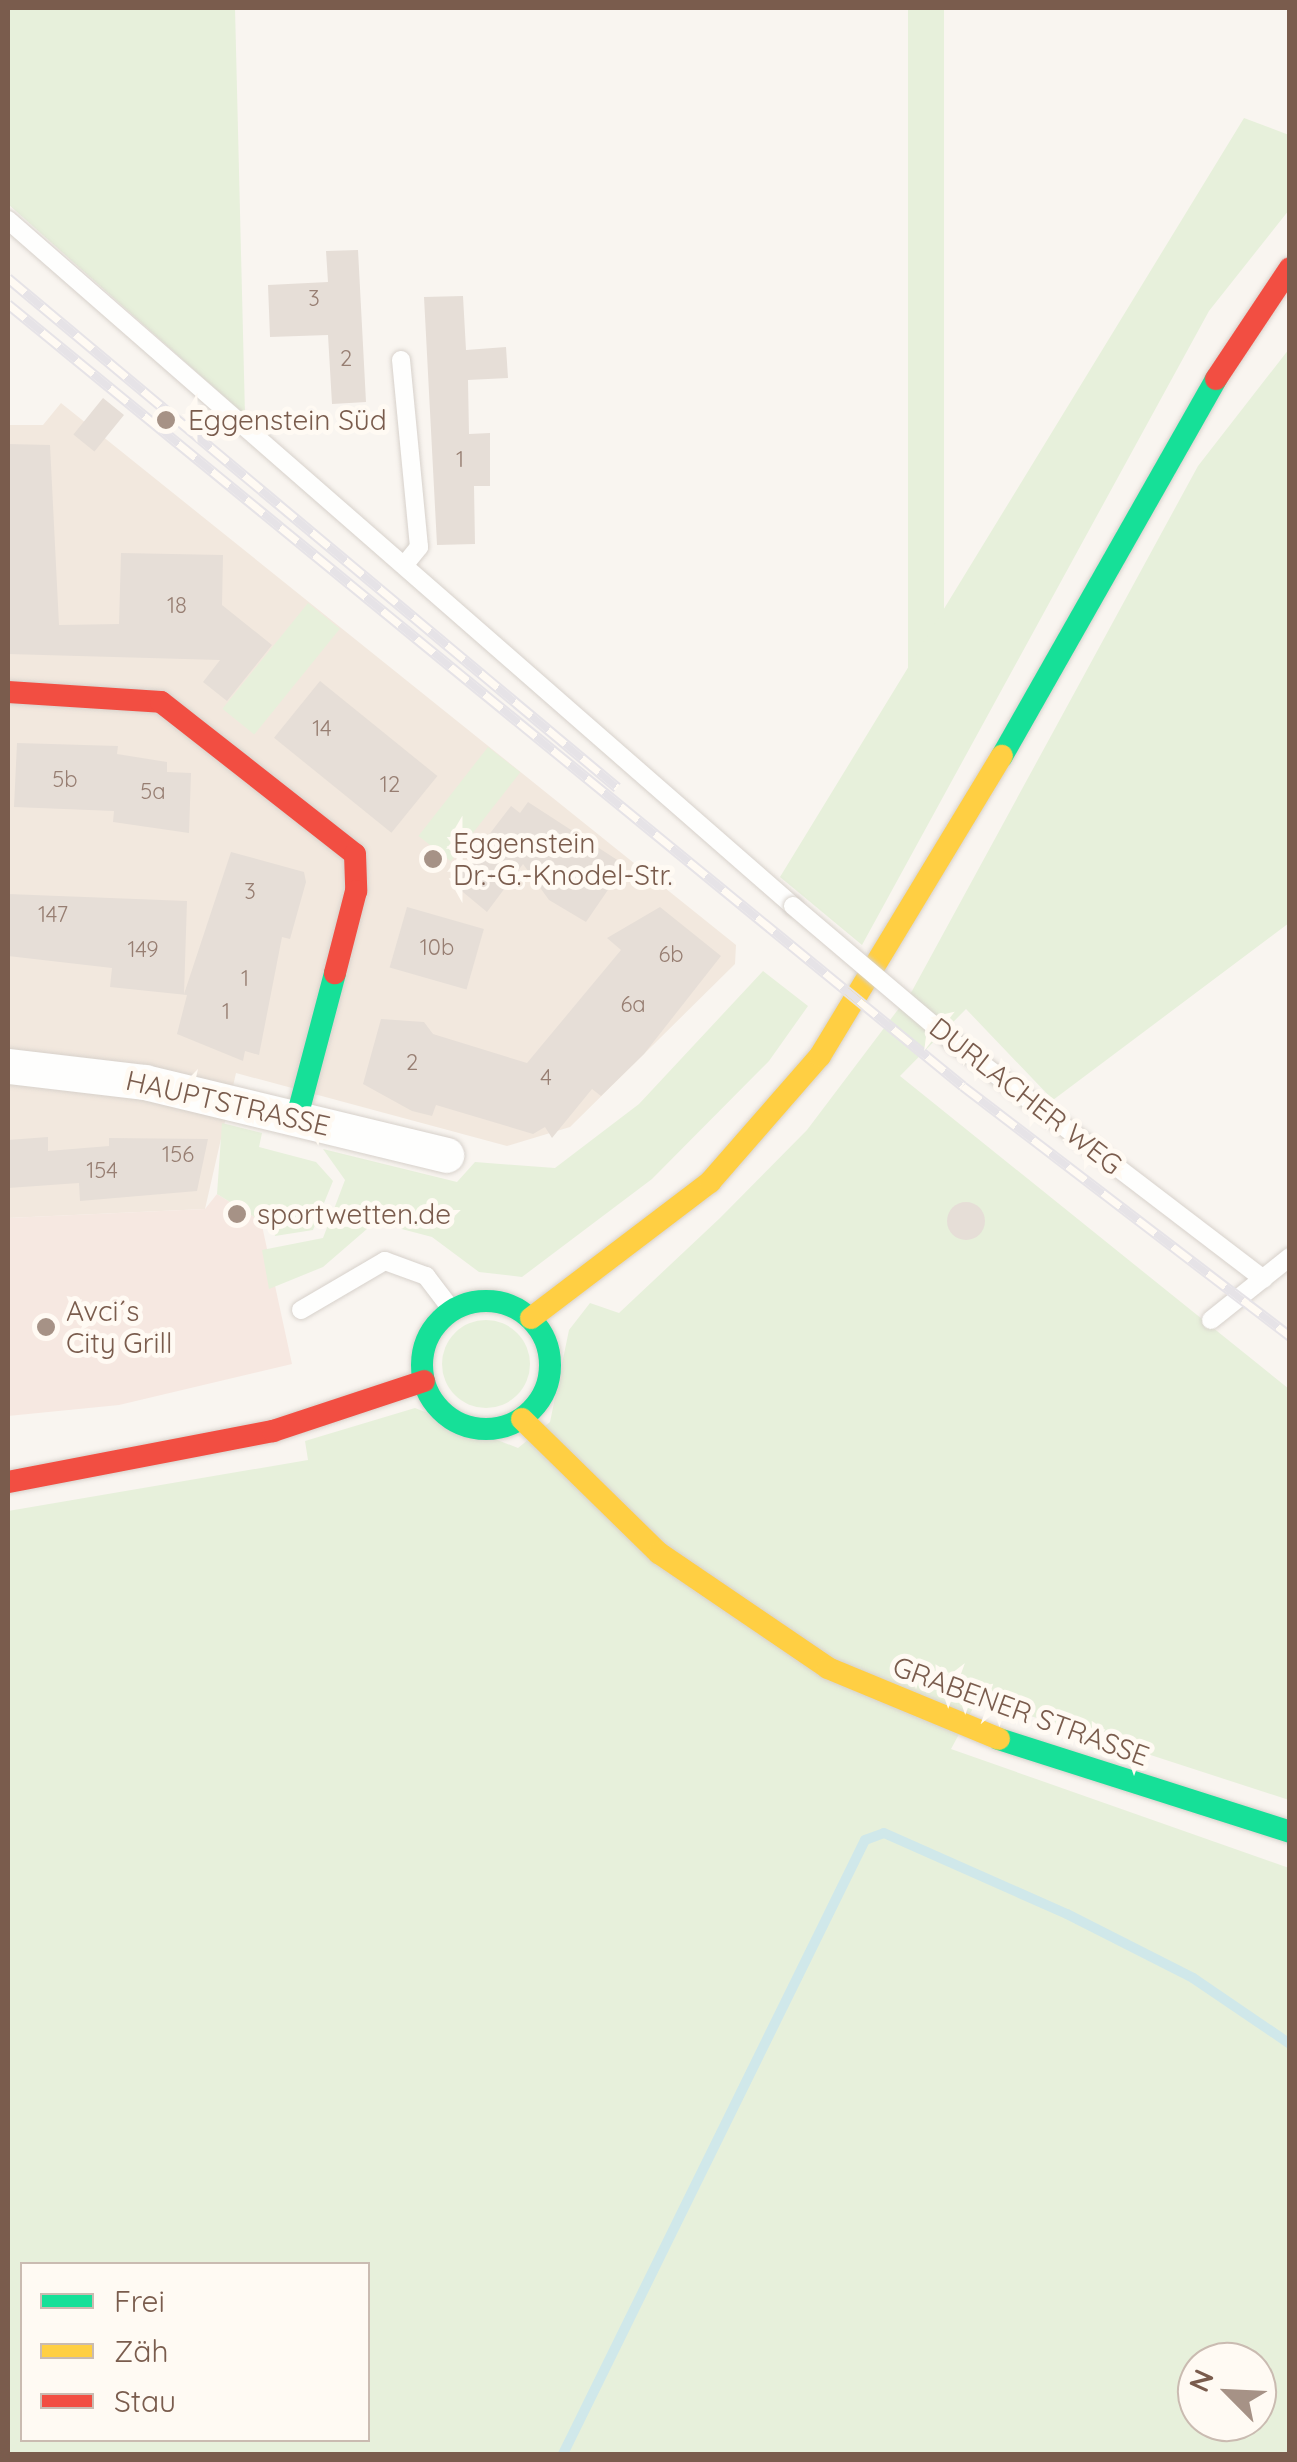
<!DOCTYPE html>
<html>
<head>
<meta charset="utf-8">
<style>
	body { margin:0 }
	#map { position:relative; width:1297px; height:2462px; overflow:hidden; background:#f9f5f0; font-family:Quicksand,sans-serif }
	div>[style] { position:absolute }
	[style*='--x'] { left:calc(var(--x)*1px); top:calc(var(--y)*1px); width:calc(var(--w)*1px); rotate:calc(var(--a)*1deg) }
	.residential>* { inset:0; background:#f2e8de }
	.commercial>* { inset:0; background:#f6e8e1 }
	.green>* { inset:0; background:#e7f0db; transform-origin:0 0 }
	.round { border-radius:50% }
	.stream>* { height:10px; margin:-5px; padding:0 5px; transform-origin:5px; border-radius:5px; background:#d0e8ea }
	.building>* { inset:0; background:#e6ded7; transform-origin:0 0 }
	.roads { filter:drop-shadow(0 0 2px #d7d1cb) drop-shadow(0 0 2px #d7d1cb) }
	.lane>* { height:18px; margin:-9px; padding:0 9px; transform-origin:9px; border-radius:9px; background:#fefefd }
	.street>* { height:35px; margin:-17.5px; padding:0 17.5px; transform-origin:17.5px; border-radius:17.5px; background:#fefefd }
	.fast>* { height:22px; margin:-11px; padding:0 11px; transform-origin:11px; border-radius:11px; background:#16e098 }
	.fast>.ring { margin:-11px; padding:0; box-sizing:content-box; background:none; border:22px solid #16e098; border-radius:50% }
	.slow>* { height:22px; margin:-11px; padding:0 11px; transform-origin:11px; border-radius:11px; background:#ffcf43 }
	.jam>* { height:22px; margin:-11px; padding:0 11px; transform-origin:11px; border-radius:11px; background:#f24e42 }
	.rail>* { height:11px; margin-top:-5.5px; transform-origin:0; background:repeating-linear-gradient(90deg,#fffaf3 0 22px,#e6e3e7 0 44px); box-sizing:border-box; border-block:2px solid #e6e3e7 }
	.bridges { filter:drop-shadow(0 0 2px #d7d1cb) drop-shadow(0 0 2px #d7d1cb) }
	.lane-bridge>* { height:18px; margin:-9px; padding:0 9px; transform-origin:9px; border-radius:9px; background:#fefefd }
	.dots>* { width:28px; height:28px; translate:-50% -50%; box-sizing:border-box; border:5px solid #fffaf3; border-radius:50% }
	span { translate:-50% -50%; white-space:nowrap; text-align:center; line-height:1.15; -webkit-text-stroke:10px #fffaf3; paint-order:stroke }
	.number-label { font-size:22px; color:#977e72 }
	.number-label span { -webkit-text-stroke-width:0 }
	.poi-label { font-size:28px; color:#7a5c4d }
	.left { translate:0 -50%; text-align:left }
	.street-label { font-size:28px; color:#7a5c4d }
	.frame { position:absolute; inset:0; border:10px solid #7a5c4d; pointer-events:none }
	.legend { position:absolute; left:20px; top:2262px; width:350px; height:180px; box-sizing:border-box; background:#fffaf3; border:2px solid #cabbb1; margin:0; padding:12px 18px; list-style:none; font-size:30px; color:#7a5c4d }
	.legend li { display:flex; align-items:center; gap:20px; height:50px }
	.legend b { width:50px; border:2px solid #cabbb1 }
	.north { position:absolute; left:1177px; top:2342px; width:100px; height:100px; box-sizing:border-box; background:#fffaf3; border:2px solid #cabbb1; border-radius:50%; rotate:294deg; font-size:28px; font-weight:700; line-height:40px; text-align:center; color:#7a5c4d }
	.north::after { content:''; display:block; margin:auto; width:35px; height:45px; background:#a69286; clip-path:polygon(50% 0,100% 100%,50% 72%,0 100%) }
</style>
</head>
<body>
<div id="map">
	<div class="residential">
		<div style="clip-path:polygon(61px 403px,736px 945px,735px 964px,570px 1127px,507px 1146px,236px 1073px,205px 1209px,8px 1218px,8px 425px,43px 425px)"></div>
	</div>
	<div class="commercial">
		<div style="clip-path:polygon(217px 1194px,261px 1221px,292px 1364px,119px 1405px,8px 1416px,8px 1218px,205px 1209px)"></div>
	</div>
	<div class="green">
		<div style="clip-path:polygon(8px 8px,235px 8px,245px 415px,8px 204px)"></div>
		<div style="left:908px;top:8px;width:36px;height:679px"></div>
		<div style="clip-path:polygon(1244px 118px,1289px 135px,1289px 210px,1209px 311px,862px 945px,780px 877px)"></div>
		<div style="clip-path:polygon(evenodd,1289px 349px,1289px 923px,1053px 1100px,966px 1009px,900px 1076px,1289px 1389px,1289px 1800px,978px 1699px,951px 1749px,1289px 1868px,1289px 2454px,8px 2454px,8px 1511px,308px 1460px,305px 1441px,415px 1408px,518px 1448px,550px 1422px,569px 1330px,590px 1303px,619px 1313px,720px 1218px,807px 1130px,912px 991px,1198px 466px,1289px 349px,22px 2264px,368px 2264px,368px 2440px,22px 2440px,22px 2264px,1289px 349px,1197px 2362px,1257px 2362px,1257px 2422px,1197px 2422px,1197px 2362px)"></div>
		<div style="left:308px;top:603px;width:41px;height:136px;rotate:39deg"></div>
		<div style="left:488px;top:747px;width:41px;height:113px;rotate:38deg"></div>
		<div style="clip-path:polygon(763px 971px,808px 1006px,769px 1061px,652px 1179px,522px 1277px,479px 1272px,432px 1237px,375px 1222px,323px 1267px,269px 1289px,262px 1250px,323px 1238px,345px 1180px,323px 1149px,457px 1182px,475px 1162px,555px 1168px,639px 1104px)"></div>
		<div style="clip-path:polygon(222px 1123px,262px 1133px,259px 1147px,316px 1162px,333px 1181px,313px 1230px,275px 1236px,272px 1215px,261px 1221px,217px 1194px)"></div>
		<div class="round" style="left:442px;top:1320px;width:88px;height:88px"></div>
	</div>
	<div class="stream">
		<div style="--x:563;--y:2454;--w:684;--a:-63.81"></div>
		<div style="--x:865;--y:1840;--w:20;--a:-20"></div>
		<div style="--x:884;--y:1833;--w:200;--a:23.9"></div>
		<div style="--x:1067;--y:1914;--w:141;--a:26.9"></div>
		<div style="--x:1193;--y:1978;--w:117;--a:34.2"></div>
	</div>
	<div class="building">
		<div style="clip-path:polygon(358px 250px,366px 402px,332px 404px,328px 335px,270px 337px,268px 285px,328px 282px,326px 251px)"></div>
		<div style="clip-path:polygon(463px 296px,466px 350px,506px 347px,508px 378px,468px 380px,469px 434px,490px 433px,490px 486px,474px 486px,475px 544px,437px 545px,424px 297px)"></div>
		<div style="left:103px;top:398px;width:27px;height:47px;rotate:39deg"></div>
		<div style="clip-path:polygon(8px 444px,50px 445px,59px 625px,119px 624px,121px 553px,223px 555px,222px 605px,272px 645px,227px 701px,203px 682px,220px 660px,8px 654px)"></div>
		<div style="left:320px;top:681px;width:151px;height:73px;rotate:39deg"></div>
		<div style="clip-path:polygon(17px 743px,118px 746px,117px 754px,167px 762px,167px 772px,191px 773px,189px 833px,113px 822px,114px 811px,14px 807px)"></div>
		<div style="clip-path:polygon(528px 802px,625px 865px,586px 922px,549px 900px,523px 864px,487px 912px,452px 883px,511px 806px,520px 813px)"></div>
		<div style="clip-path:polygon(231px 852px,304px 872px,306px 882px,290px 939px,282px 937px,259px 1055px,245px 1051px,243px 1061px,177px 1034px,187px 995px,110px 987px,112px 968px,8px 956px,8px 894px,187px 901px,184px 994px)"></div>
		<div style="left:407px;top:907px;width:80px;height:63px;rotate:16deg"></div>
		<div style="clip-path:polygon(660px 907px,721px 956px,644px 1054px,601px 1096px,592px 1089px,552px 1138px,545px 1127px,533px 1134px,436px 1105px,432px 1116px,412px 1111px,363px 1084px,381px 1019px,424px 1022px,433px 1034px,527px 1063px,621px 950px,607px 938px)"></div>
		<div style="clip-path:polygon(48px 1137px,48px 1151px,109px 1146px,109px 1138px,208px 1139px,197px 1191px,80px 1201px,79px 1183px,8px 1188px,8px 1140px)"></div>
		<div class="round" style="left:947px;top:1202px;width:38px;height:38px"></div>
	</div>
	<div class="roads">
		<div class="lane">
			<div style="--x:8;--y:220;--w:1043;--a:41.15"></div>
			<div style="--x:401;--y:360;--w:188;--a:84.5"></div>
			<div style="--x:419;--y:547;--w:22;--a:129"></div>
			<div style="--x:956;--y:1044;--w:387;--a:37.4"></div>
			<div style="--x:301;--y:1310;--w:97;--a:-30.3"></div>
			<div style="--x:385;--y:1261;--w:44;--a:20.1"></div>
			<div style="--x:426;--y:1276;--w:43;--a:52.6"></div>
			<div style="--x:1211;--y:1320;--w:101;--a:-38.6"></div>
		</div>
		<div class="street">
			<div style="--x:8;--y:1066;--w:138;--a:6.7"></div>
			<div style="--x:145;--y:1082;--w:310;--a:13.6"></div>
		</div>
		<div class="fast">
			<div style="--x:1002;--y:756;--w:434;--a:-60.4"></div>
			<div style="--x:297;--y:1117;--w:149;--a:-75.2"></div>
			<div class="ring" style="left:422px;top:1301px;width:106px;height:106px"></div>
			<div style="--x:999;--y:1739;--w:305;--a:17.7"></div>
		</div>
		<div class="slow">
			<div style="--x:531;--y:1318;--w:225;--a:-37.2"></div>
			<div style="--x:710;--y:1182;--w:167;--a:-48.9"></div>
			<div style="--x:820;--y:1056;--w:351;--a:-58.8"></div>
			<div style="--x:522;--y:1419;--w:192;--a:44.4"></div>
			<div style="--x:659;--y:1553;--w:204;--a:34.2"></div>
			<div style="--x:828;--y:1668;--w:185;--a:22.5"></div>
		</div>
		<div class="jam">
			<div style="--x:1216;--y:379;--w:133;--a:-56.3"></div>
			<div style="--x:8;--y:692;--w:153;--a:3.7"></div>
			<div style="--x:161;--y:702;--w:246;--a:38.1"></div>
			<div style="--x:355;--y:854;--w:37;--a:88"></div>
			<div style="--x:356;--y:891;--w:85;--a:104.4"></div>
			<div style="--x:8;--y:1482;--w:270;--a:-10.9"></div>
			<div style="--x:273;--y:1431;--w:159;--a:-18.3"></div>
		</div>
	</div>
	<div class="rail">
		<div style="--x:8;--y:278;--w:794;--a:39.89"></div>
		<div style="--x:8;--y:304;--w:1234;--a:39.31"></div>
		<div style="--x:963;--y:1086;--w:412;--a:37.4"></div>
	</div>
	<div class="bridges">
		<div class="lane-bridge">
			<div style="--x:793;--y:906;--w:214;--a:40.3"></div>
		</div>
	</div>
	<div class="dots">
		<div style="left:166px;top:420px;background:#a69286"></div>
		<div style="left:433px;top:859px;background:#a69286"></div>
		<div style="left:237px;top:1214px;background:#a69286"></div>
		<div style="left:46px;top:1327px;background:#a69286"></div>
	</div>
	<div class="number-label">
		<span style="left:314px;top:299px">3</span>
		<span style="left:346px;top:359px">2</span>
		<span style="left:460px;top:460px">1</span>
		<span style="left:177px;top:606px">18</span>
		<span style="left:322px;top:729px">14</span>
		<span style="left:65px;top:780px">5b</span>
		<span style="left:390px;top:785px">12</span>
		<span style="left:153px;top:792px">5a</span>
		<span style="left:250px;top:892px">3</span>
		<span style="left:53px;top:915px">147</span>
		<span style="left:437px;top:948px">10b</span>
		<span style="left:143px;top:950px">149</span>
		<span style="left:671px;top:955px">6b</span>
		<span style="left:245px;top:979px">1</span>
		<span style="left:633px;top:1005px">6a</span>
		<span style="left:226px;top:1012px">1</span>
		<span style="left:412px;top:1063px">2</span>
		<span style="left:546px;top:1078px">4</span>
		<span style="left:178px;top:1155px">156</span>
		<span style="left:102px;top:1171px">154</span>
	</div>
	<div class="poi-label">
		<span class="left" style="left:188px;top:420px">Eggenstein Süd</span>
		<span class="left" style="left:453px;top:859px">Eggenstein<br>Dr.-G.-Knodel-Str.</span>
		<span class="left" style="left:257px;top:1214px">sportwetten.de</span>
		<span class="left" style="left:66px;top:1327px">Avci´s<br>City Grill</span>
	</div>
	<div class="street-label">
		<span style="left:1026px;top:1096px;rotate:38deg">DURLACHER WEG</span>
		<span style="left:228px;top:1103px;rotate:13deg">HAUPTSTRASSE</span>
		<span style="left:1021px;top:1711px;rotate:20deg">GRABENER STRASSE</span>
	</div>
	<div class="frame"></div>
	<ul class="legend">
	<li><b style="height:12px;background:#16e098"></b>Frei</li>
	<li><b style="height:12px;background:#ffcf43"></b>Zäh</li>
	<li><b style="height:12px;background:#f24e42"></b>Stau</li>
	</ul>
	<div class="north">N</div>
</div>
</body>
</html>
